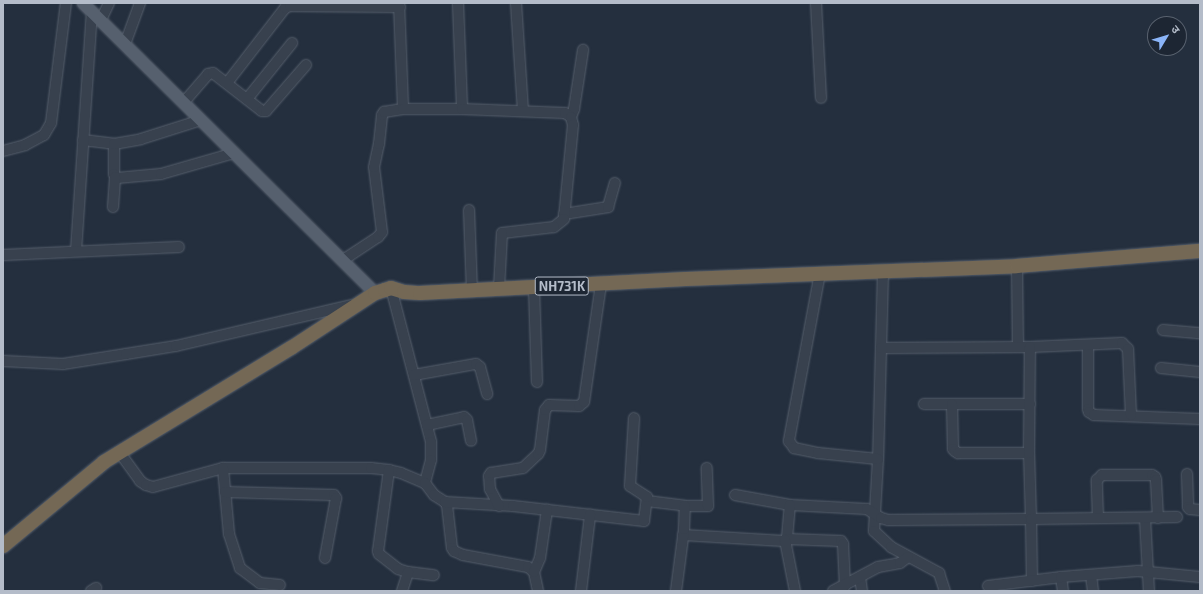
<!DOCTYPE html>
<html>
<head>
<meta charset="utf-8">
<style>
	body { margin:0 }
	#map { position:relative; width:1203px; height:594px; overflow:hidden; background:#242f3e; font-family:"Exo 2","Noto Sans Devanagari",sans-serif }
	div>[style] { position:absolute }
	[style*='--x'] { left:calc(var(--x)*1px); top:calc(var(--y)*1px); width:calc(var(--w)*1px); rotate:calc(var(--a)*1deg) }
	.roads { filter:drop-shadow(0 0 1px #565f6c) drop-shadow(0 0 1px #565f6c) }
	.minor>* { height:10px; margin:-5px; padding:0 5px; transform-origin:5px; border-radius:5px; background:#38414e }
	.major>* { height:12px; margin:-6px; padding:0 6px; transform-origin:6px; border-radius:6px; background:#56606e }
	.highway>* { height:14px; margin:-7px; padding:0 7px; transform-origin:7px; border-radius:7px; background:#746855 }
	span { translate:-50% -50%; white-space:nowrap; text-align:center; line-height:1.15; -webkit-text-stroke:3px #1d2633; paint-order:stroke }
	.shield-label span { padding:1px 3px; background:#1d2633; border:1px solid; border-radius:3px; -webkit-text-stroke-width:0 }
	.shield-label { font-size:13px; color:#b4bcc9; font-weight:700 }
	.frame { position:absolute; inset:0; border:4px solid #b4bcc9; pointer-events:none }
	.north { position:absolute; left:1147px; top:16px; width:40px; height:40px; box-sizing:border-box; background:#1d2633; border:1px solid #59626f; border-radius:50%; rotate:52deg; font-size:11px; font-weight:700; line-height:16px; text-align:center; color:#b4bcc9 }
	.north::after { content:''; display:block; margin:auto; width:14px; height:18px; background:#8ab4f8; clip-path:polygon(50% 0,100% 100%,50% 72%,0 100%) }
</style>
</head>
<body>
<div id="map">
	<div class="roads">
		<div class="minor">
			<div style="--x:399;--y:3;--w:106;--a:87.8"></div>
			<div style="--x:458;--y:3;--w:106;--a:87.8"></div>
			<div style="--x:516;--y:3;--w:108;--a:86.3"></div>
			<div style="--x:816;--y:3;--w:95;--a:87"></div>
			<div style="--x:101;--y:20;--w:19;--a:-65"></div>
			<div style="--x:125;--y:44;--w:44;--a:-69.9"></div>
			<div style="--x:227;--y:83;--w:95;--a:-52.3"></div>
			<div style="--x:285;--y:8;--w:5;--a:-22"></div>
			<div style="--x:290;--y:6;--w:110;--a:0.5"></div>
			<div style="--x:247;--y:99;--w:72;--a:-51.2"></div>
			<div style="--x:184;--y:102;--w:37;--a:-49"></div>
			<div style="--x:208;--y:74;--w:5;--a:-11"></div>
			<div style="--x:213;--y:73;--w:62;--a:37.8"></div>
			<div style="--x:262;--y:111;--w:4;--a:0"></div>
			<div style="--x:266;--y:111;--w:61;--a:-49"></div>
			<div style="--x:571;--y:117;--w:9;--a:-69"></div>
			<div style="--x:574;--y:109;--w:60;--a:-81.3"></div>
			<div style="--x:83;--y:140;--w:31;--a:7"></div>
			<div style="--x:114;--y:144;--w:30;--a:90"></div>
			<div style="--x:114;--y:174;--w:5;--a:53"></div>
			<div style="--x:117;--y:178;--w:44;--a:-5.2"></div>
			<div style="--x:161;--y:174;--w:76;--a:-16"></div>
			<div style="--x:114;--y:144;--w:27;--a:-10"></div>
			<div style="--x:141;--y:139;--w:63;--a:-17.6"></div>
			<div style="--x:3;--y:151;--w:23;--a:-15"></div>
			<div style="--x:25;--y:145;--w:21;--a:-28"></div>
			<div style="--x:44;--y:135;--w:14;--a:-60"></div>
			<div style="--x:51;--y:123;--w:121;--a:-82.9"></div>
			<div style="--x:113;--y:207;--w:30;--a:-86"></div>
			<div style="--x:469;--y:210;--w:81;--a:87.9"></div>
			<div style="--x:564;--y:214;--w:45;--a:-9"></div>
			<div style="--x:608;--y:207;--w:25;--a:-74"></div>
			<div style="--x:76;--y:251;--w:240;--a:-86.2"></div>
			<div style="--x:3;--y:255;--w:176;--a:-2.6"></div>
			<div style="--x:343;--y:260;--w:42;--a:-33.3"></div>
			<div style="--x:378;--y:237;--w:6;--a:-51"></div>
			<div style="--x:382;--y:232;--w:65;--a:-97"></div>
			<div style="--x:374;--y:167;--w:24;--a:-78"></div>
			<div style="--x:379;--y:144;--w:29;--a:-84"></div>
			<div style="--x:382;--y:115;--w:4;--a:-56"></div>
			<div style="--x:384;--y:112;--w:19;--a:-9"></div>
			<div style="--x:403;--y:109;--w:59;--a:0"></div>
			<div style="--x:462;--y:109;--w:103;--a:2.2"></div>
			<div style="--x:565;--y:113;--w:7;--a:34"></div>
			<div style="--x:571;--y:117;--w:8;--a:76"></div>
			<div style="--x:573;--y:125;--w:94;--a:95.5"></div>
			<div style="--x:564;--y:219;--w:13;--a:141"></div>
			<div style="--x:554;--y:227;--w:52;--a:173.4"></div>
			<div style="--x:502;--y:233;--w:56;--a:93.1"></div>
			<div style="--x:1017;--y:266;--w:81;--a:89.3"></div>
			<div style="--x:883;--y:272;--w:187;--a:91.5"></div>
			<div style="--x:878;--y:459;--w:72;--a:93.2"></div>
			<div style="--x:874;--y:531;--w:23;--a:43"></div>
			<div style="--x:891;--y:547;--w:55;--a:28.4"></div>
			<div style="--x:939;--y:573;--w:19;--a:72"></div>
			<div style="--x:820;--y:273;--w:171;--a:100.5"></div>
			<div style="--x:789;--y:441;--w:9;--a:54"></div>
			<div style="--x:794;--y:448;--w:25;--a:12"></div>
			<div style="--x:818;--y:453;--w:60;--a:5.7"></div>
			<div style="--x:391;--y:288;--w:159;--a:75.4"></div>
			<div style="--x:431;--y:442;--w:18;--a:90"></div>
			<div style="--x:431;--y:460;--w:24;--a:105"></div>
			<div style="--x:534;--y:288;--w:94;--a:88.2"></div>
			<div style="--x:1163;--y:330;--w:37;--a:5"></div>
			<div style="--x:1088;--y:345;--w:64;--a:90"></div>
			<div style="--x:1088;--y:409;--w:3;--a:72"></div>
			<div style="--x:1089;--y:412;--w:6;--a:31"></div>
			<div style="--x:1094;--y:415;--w:106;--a:2.2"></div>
			<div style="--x:881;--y:348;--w:149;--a:-0.4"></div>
			<div style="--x:1030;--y:347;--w:92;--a:-2.5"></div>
			<div style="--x:1122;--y:343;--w:8;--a:45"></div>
			<div style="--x:1128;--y:349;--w:66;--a:87.4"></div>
			<div style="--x:3;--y:361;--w:60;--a:2.9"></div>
			<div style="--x:63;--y:364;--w:64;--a:-9"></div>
			<div style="--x:126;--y:354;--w:51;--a:-9.1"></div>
			<div style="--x:176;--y:346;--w:181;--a:-13.1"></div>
			<div style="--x:1161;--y:368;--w:39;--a:6"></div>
			<div style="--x:414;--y:375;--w:63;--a:-10.1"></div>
			<div style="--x:476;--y:364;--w:5;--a:37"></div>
			<div style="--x:480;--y:367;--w:28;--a:75"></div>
			<div style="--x:924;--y:404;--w:106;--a:0"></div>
			<div style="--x:952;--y:404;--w:45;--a:88.7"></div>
			<div style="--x:953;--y:449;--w:3;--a:45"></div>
			<div style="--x:955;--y:451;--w:4;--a:34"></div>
			<div style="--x:958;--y:453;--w:71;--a:0"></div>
			<div style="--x:427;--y:425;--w:38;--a:-12"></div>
			<div style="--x:464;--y:417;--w:4;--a:45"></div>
			<div style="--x:467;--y:420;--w:21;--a:79"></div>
			<div style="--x:120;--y:453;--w:34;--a:54"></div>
			<div style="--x:140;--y:481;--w:7;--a:34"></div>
			<div style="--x:146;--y:485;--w:7;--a:16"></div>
			<div style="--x:153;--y:487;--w:73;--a:-15.2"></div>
			<div style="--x:223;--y:468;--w:148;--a:0"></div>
			<div style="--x:371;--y:468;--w:18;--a:6"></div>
			<div style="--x:389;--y:470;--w:12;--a:14"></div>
			<div style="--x:401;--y:473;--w:26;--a:23"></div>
			<div style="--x:425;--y:483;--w:15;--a:53"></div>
			<div style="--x:434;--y:495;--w:13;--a:32"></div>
			<div style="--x:445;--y:502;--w:4;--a:56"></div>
			<div style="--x:447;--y:505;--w:43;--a:83.4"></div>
			<div style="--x:452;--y:548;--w:4;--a:56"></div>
			<div style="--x:454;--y:551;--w:10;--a:24"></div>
			<div style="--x:463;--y:555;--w:66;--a:10.5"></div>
			<div style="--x:528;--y:567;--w:8;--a:40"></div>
			<div style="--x:534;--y:572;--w:19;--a:78"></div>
			<div style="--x:223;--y:468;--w:66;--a:84.8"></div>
			<div style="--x:229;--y:534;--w:36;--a:72"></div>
			<div style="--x:240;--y:568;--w:25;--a:37"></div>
			<div style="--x:260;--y:583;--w:20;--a:6"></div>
			<div style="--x:389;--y:470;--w:82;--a:97.7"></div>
			<div style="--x:378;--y:551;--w:3;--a:72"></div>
			<div style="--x:379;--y:554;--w:24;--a:38"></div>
			<div style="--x:398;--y:569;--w:10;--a:17"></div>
			<div style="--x:408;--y:572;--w:26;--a:7"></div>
			<div style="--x:1187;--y:474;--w:33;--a:88"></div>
			<div style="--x:1188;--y:507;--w:3;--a:45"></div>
			<div style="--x:1190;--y:509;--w:10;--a:6"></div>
			<div style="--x:225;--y:492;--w:109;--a:1.6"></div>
			<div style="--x:334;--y:495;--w:4;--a:56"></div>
			<div style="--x:336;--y:498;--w:61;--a:100.4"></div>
			<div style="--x:735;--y:495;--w:56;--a:10.3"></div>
			<div style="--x:790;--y:505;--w:77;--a:3"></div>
			<div style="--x:867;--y:509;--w:17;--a:33"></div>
			<div style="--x:881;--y:518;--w:7;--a:16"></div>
			<div style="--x:888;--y:520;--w:143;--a:-0.4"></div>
			<div style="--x:1031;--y:519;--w:66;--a:-91.7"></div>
			<div style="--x:1029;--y:453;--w:106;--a:-89.5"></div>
			<div style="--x:647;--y:501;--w:38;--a:7"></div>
			<div style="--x:685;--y:506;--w:23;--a:0"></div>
			<div style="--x:708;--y:506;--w:38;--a:-92"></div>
			<div style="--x:445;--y:502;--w:68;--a:3.4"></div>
			<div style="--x:513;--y:506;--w:132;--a:6.5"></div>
			<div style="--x:644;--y:521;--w:24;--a:-83"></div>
			<div style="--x:647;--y:497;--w:20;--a:-147"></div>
			<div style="--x:630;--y:486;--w:68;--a:-86.6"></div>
			<div style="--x:499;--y:506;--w:19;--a:-118"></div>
			<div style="--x:490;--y:489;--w:13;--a:-94"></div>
			<div style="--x:489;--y:476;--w:4;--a:-56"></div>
			<div style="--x:491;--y:473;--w:32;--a:-9"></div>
			<div style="--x:523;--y:468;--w:21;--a:-43"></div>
			<div style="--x:538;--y:454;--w:4;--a:-63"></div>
			<div style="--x:540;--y:450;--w:40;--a:-82.9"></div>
			<div style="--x:545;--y:410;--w:6;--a:-51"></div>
			<div style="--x:549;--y:405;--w:30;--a:2"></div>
			<div style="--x:579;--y:406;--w:6;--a:-39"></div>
			<div style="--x:584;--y:402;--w:119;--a:-81.8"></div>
			<div style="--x:1098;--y:518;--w:38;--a:-92"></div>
			<div style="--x:1097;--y:480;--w:7;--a:-45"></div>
			<div style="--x:1102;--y:475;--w:50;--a:0"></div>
			<div style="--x:1152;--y:475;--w:4;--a:34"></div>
			<div style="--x:1155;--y:477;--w:3;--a:72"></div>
			<div style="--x:1156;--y:480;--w:38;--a:87"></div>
			<div style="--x:1145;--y:518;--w:73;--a:86.9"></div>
			<div style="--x:683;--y:535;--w:101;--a:3.4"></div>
			<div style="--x:784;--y:541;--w:4;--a:-45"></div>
			<div style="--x:787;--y:538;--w:33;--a:-85"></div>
			<div style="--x:787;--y:539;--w:54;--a:2.1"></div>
			<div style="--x:841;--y:541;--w:4;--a:56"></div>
			<div style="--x:843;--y:544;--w:42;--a:87.3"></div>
			<div style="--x:785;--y:540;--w:52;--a:78.9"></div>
			<div style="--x:534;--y:572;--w:15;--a:-67"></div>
			<div style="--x:540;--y:558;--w:49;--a:-81.7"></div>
			<div style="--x:1091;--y:575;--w:16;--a:83"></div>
			<div style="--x:860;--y:577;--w:14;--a:82"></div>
			<div style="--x:1061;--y:577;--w:14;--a:82"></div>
			<div style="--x:1032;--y:581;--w:62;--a:-90.9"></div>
			<div style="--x:1031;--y:519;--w:146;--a:-0.8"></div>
			<div style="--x:988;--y:586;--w:74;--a:-7"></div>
			<div style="--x:1061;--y:577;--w:77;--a:-4.5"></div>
			<div style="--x:1138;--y:571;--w:62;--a:5.5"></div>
			<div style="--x:91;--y:591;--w:6;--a:-31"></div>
			<div style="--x:402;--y:591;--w:20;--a:-72"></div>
			<div style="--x:581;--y:591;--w:77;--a:-83.2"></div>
			<div style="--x:676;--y:591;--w:63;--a:-82.6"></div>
			<div style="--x:684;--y:529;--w:23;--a:-88"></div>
			<div style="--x:833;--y:591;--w:51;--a:-28.1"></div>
			<div style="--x:878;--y:567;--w:22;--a:-10"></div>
			<div style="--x:900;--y:563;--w:10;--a:-37"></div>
		</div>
		<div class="major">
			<div style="--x:83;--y:3;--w:412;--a:44.8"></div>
		</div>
		<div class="highway">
			<div style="--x:3;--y:546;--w:131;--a:-39.7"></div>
			<div style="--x:104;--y:462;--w:219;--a:-31.4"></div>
			<div style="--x:291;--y:348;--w:100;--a:-33.2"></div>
			<div style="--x:375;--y:293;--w:10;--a:-17"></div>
			<div style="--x:385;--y:290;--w:6;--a:-18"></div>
			<div style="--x:391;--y:288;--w:14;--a:17"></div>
			<div style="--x:404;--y:292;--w:16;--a:4"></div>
			<div style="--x:420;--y:293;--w:266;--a:-3"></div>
			<div style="--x:686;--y:279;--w:331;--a:-2.2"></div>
			<div style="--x:1017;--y:266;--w:184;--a:-4.7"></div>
		</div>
	</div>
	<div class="shield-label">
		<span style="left:562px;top:286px">NH731K</span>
	</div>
	<div class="frame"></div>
	<div class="north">उ</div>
</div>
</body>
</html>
